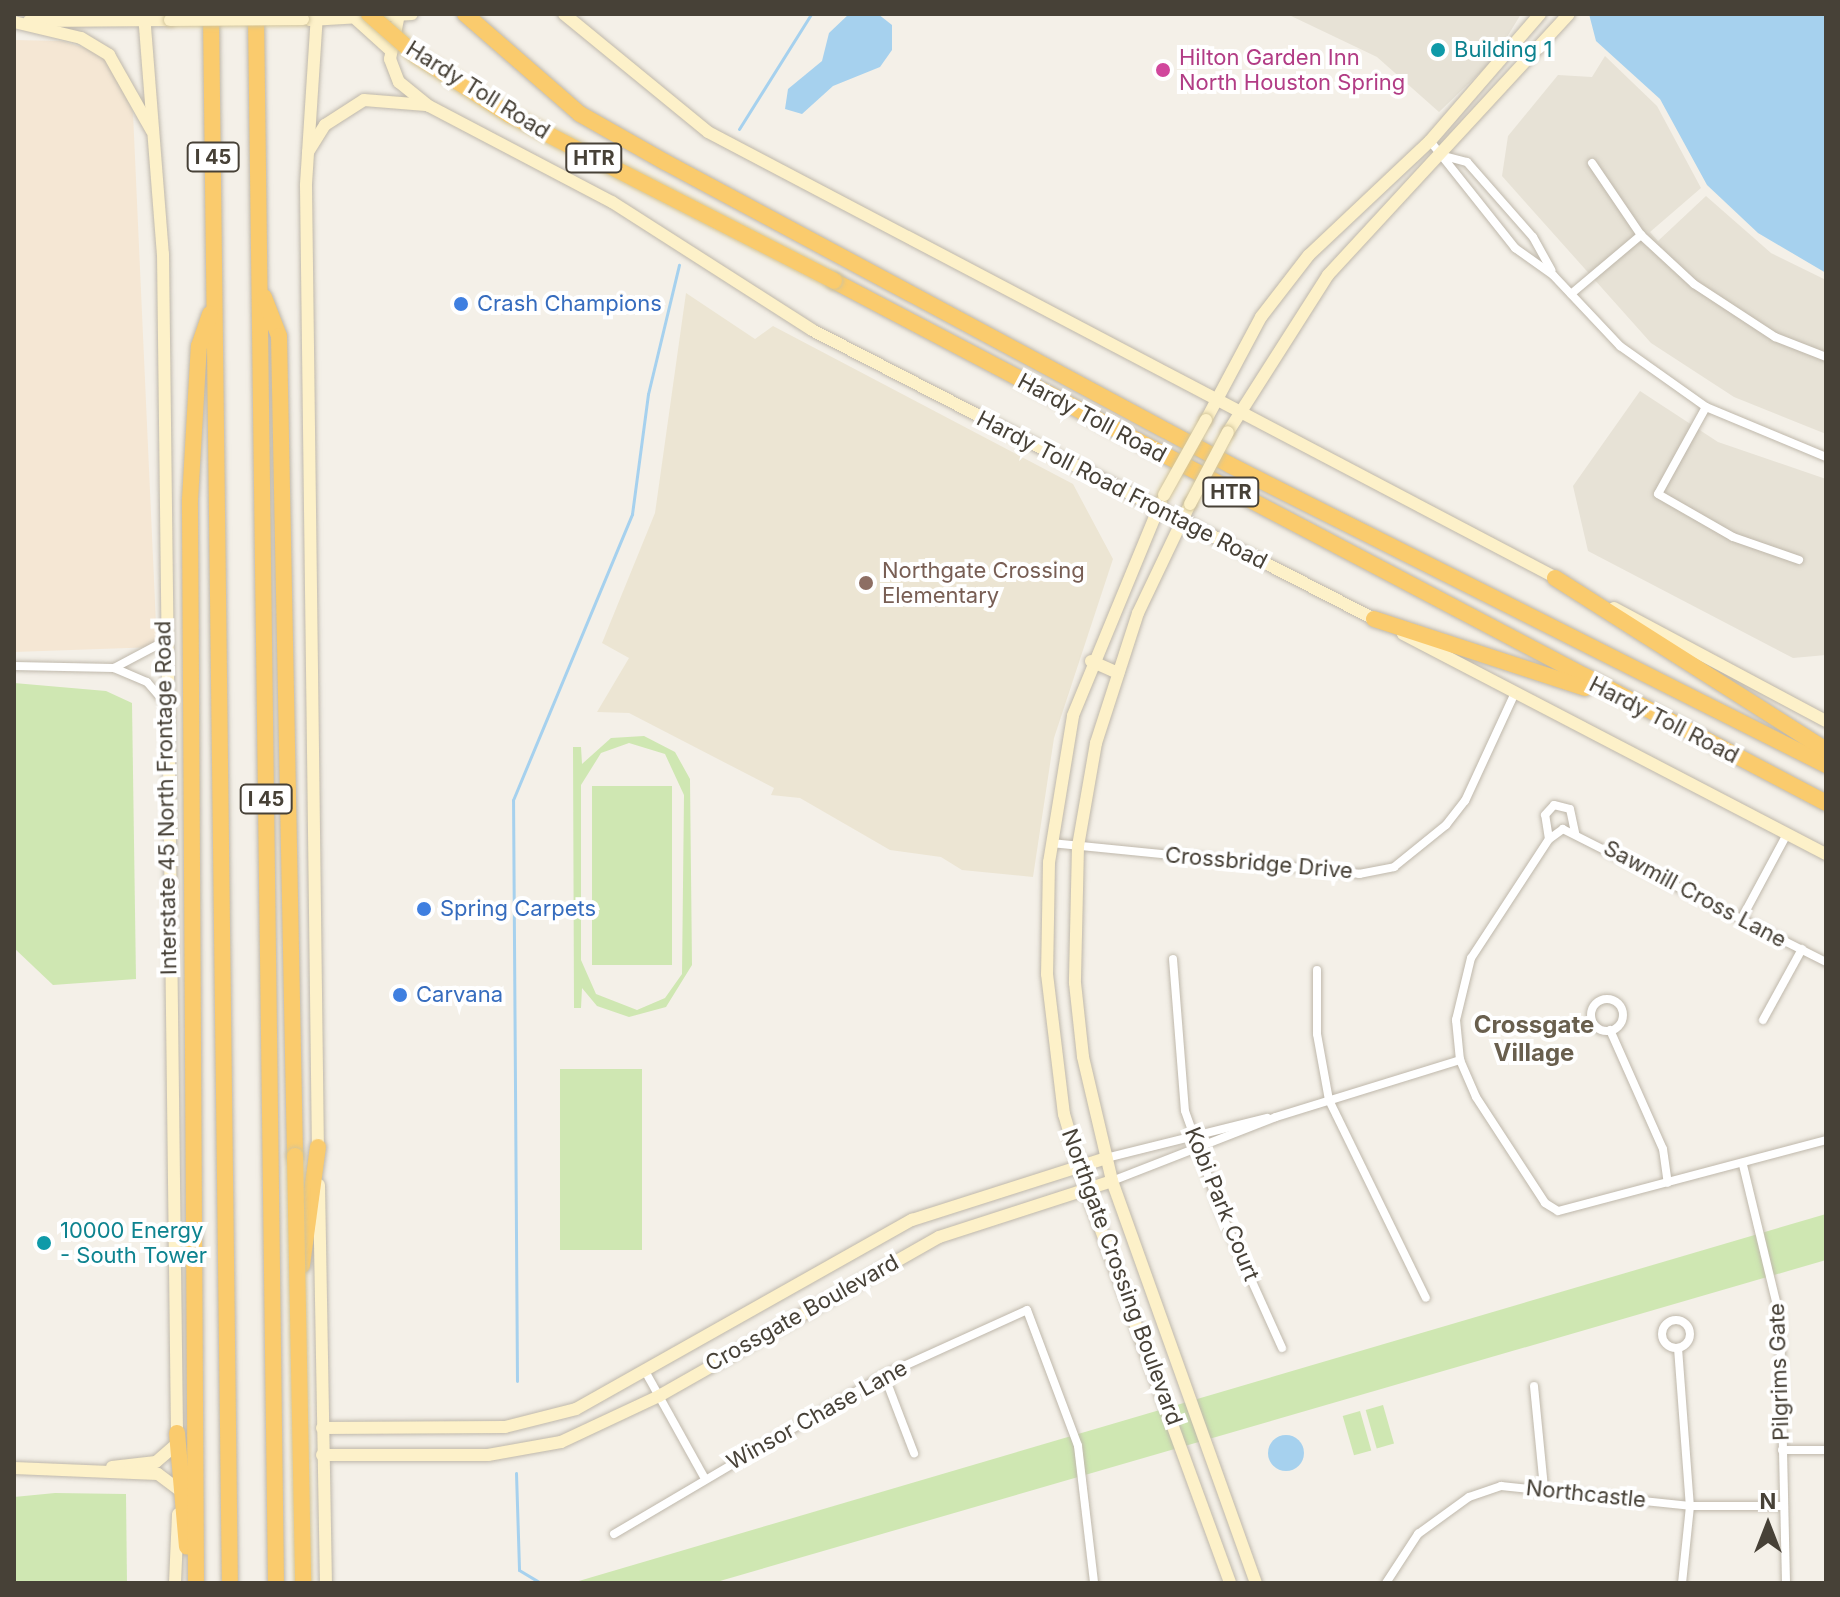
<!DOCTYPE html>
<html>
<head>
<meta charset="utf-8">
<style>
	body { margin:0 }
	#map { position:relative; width:1840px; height:1597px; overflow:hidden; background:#f4f0e8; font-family:Inter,sans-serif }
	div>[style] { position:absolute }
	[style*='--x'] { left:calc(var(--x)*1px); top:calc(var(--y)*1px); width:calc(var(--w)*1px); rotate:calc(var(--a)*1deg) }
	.residential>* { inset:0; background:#e7e2d6 }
	.commercial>* { inset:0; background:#f5e7d4 }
	.education>* { inset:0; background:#ece5d3 }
	.green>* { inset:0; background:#cfe7b2; transform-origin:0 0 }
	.water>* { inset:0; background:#a6d1ee }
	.round { border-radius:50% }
	.stream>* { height:3px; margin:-1.5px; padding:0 1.5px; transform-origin:1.5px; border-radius:1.5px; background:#a6d1ee }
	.roads { filter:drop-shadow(0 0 2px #bfb8ab) drop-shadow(0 0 2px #bfb8ab) }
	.street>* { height:8px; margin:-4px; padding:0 4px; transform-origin:4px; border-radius:4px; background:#fff }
	.street>.ring { margin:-4px; padding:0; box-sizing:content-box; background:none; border:8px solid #fff; border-radius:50% }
	.secondary>* { height:12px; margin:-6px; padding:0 6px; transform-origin:6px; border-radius:6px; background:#fdf1c9 }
	.highway>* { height:16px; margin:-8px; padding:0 8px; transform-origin:8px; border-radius:8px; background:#facb6d }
	.bridges { filter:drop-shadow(0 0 2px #d2c499) drop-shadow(0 0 2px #d2c499) }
	.secondary-bridge>* { height:12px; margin:-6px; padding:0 6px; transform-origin:6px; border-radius:6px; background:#fdf1c9 }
	.highway-bridge>* { height:16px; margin:-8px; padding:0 8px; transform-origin:8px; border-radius:8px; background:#facb6d }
	.dots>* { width:22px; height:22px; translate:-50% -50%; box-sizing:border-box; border:4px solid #fff; border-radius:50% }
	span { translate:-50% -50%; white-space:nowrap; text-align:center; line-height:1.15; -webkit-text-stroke:8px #fff; paint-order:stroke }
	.shield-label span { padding:2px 6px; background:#fff; border:2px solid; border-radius:6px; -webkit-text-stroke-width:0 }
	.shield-label { font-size:20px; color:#474137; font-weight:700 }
	.culture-label { font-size:22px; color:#0d838f }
	.left { translate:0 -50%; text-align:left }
	.hotel-label { font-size:22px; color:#b23c85 }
	.street-label { font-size:22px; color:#474137 }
	.shop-label { font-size:22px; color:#366cbe }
	.education-label { font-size:22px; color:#785e54 }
	.neighbourhood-label { font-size:24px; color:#695f4e; font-weight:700 }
	.frame { position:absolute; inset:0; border:16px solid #474137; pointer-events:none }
	.north { position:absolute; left:1728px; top:1485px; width:80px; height:80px; -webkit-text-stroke:6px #fff; paint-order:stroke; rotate:0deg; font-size:22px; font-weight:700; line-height:32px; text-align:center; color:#474137 }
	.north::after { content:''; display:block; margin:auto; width:28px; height:36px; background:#474137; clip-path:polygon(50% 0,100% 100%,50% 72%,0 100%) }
</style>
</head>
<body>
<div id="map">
	<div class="residential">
		<div style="clip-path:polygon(1287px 14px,1521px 14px,1493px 60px,1439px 112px,1377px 57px)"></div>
		<div style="clip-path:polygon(1605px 56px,1657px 106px,1701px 188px,1650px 232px,1658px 241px,1706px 196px,1771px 253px,1826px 280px,1826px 434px,1734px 397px,1651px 343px,1502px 176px,1508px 136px,1558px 75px,1592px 77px)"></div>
		<div style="clip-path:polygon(1640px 391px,1718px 442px,1826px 479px,1826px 655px,1793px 658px,1588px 551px,1573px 486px)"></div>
	</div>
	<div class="commercial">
		<div style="clip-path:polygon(14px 40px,62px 41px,109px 55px,133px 113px,157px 647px,14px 652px)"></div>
	</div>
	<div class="education">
		<div style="clip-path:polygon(686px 293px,755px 339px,773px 326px,1073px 484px,1113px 559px,1054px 738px,1033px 877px,962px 870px,941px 857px,890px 850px,800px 798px,771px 795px,774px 788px,629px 713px,597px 712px,629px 658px,602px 643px,655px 513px)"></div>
	</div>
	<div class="green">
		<div style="clip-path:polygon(14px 683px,106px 691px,132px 703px,136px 979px,53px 985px,14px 948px)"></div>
		<div style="clip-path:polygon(evenodd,644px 736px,675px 752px,690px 779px,692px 965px,666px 1007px,629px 1017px,597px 1006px,582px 988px,581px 1008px,574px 1008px,573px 747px,581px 747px,582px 764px,611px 738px,644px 736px,629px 743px,665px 754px,684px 795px,682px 974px,665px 998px,637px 1010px,596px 994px,581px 960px,581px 785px,601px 753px,629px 743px)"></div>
		<div style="left:592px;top:786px;width:80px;height:179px"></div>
		<div style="left:560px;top:1069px;width:82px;height:181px"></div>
		<div style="clip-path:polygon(1826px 1214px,1826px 1260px,713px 1583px,572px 1583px)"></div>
		<div style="left:1383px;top:1405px;width:40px;height:18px;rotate:74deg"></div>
		<div style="left:1360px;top:1411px;width:41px;height:18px;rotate:74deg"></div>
		<div style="clip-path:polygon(55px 1493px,126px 1494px,127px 1583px,14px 1583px,14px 1497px)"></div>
	</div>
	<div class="water">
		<div style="clip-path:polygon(849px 14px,878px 14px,892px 25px,892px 50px,880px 67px,833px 86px,802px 114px,785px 109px,788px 89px,822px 61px,829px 33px)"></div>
		<div style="clip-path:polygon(1589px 14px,1826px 14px,1826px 273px,1758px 233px,1707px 185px,1660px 99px,1596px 41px)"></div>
		<div class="round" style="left:1268px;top:1435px;width:36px;height:36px"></div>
	</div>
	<div class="stream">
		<div style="--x:739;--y:129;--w:136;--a:-57.9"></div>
		<div style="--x:517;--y:1381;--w:581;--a:-90.39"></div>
		<div style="--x:513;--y:800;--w:310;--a:-67.4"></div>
		<div style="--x:632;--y:514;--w:121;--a:-82.4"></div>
		<div style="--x:648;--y:394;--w:133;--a:-76.5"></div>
		<div style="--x:516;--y:1473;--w:97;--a:88.2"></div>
		<div style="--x:519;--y:1570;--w:26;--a:31"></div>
	</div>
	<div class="roads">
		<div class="street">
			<div style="--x:1430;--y:141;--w:137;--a:51.5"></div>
			<div style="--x:1515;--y:248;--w:47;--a:35.4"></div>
			<div style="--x:1553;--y:275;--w:98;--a:46.7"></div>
			<div style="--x:1620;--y:346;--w:105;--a:35.3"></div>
			<div style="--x:1706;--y:407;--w:130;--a:22.6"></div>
			<div style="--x:1444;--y:156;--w:24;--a:15"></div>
			<div style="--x:1467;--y:162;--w:100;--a:48.7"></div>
			<div style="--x:1533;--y:237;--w:38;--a:61"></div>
			<div style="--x:1592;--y:163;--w:87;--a:55.8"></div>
			<div style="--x:1641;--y:235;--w:72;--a:42.8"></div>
			<div style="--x:1694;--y:284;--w:97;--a:33.2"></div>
			<div style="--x:1775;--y:337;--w:55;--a:21.4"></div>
			<div style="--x:1571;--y:294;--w:92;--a:-40.1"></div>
			<div style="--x:1706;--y:407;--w:99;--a:118.9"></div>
			<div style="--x:1658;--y:494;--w:86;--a:29.8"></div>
			<div style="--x:1733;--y:537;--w:70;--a:19.2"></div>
			<div style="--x:14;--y:666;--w:100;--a:1.1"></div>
			<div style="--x:114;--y:668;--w:36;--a:23"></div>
			<div style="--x:147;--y:682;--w:28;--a:49"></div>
			<div style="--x:114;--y:668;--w:58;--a:-27.9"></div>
			<div style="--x:1549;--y:839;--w:24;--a:-99"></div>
			<div style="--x:1545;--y:815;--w:13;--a:-48"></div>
			<div style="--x:1554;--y:805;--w:16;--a:14"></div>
			<div style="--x:1570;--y:809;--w:25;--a:78"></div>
			<div style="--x:1051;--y:843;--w:310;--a:5.7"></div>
			<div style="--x:1359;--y:874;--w:36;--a:-11"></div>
			<div style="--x:1394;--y:867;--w:67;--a:-38.9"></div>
			<div style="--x:1446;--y:825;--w:31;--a:-52"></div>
			<div style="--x:1465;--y:801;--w:119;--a:-65.2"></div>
			<div style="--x:1743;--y:916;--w:93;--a:-61.8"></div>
			<div style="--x:1173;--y:959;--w:152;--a:85.5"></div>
			<div style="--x:1185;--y:1111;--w:110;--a:70.4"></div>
			<div style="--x:1222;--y:1215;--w:146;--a:65.7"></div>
			<div style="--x:1826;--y:962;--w:295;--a:-153.2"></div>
			<div style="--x:1563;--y:829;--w:17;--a:144"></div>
			<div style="--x:1549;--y:839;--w:142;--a:123.2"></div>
			<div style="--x:1471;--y:958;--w:64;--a:103.6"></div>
			<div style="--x:1456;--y:1020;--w:40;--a:84.3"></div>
			<div style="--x:1460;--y:1060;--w:40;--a:66.6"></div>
			<div style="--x:1476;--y:1097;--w:126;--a:56.9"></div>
			<div style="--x:1545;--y:1203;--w:15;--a:32"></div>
			<div style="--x:1558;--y:1211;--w:277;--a:-14.8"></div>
			<div style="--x:1317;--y:970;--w:64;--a:90"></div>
			<div style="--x:1317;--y:1034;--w:67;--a:79.7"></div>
			<div style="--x:1329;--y:1100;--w:220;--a:63.9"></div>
			<div class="ring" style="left:1591px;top:999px;width:24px;height:24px"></div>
			<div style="--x:1763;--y:1020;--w:81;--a:-61.2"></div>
			<div style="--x:1610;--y:1030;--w:130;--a:66"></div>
			<div style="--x:1663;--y:1149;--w:34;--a:82"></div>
			<div style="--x:1106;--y:1158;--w:166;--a:-14"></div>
			<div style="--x:1743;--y:1165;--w:157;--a:76.4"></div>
			<div style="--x:1780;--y:1318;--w:265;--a:88.7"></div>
			<div style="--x:1112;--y:1181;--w:176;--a:-21.3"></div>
			<div style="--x:1276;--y:1117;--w:193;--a:-17.2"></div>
			<div class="ring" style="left:1662px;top:1320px;width:20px;height:20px"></div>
			<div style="--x:1678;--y:1348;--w:158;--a:85.7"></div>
			<div style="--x:1690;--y:1506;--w:77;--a:95.9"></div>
			<div style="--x:645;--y:1371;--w:121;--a:60.9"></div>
			<div style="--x:884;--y:1375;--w:84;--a:69"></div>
			<div style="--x:1534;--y:1386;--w:102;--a:84.4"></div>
			<div style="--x:1782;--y:1450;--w:44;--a:0"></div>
			<div style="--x:614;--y:1534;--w:313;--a:-30.5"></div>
			<div style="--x:884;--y:1375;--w:157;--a:-24.4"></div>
			<div style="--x:1027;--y:1310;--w:145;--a:69.4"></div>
			<div style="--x:1078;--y:1446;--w:138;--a:83.3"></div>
			<div style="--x:1386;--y:1583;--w:59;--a:-56.9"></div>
			<div style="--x:1418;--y:1534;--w:63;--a:-36"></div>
			<div style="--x:1469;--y:1497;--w:34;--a:-19"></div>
			<div style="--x:1501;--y:1486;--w:190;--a:6"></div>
			<div style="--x:1690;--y:1506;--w:92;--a:0"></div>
		</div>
		<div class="secondary">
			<div style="--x:144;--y:14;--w:241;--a:85.5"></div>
			<div style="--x:163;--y:254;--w:1186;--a:89.32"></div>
			<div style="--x:317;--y:14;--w:172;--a:93.7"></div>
			<div style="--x:306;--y:186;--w:968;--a:89.29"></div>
			<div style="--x:399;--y:14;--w:46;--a:101.3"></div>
			<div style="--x:390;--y:59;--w:25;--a:69"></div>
			<div style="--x:399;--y:82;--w:38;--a:39"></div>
			<div style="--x:429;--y:106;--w:207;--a:27.7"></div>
			<div style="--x:612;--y:202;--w:237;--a:32.6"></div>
			<div style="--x:812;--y:330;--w:639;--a:27.21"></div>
			<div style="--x:564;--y:14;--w:186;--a:39.3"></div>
			<div style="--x:708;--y:132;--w:965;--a:27.73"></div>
			<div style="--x:310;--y:20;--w:102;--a:-3.4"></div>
			<div style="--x:357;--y:20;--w:43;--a:42.2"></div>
			<div style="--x:29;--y:21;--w:141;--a:-0.4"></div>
			<div style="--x:14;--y:22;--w:69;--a:13.4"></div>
			<div style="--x:81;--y:38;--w:33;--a:31"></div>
			<div style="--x:109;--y:55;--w:87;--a:60.5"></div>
			<div style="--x:308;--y:152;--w:32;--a:-58"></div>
			<div style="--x:325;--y:125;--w:46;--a:-32.7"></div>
			<div style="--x:364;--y:100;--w:62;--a:4.6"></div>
			<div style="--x:1206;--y:420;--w:117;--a:-61.9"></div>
			<div style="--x:1261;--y:317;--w:78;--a:-52.3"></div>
			<div style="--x:1309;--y:255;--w:166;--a:-43.3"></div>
			<div style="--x:1430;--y:141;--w:168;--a:-49.1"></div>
			<div style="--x:1228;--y:432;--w:186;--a:-57.5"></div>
			<div style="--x:1328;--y:275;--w:355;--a:-47.3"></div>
			<div style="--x:1161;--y:502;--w:231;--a:112.4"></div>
			<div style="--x:1073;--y:716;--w:148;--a:99.3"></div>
			<div style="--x:1049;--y:862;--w:112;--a:91"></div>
			<div style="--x:1047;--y:974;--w:141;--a:83.1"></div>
			<div style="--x:1064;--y:1114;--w:78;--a:73.7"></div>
			<div style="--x:1086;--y:1189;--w:419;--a:69.9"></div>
			<div style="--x:1190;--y:504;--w:121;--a:115.5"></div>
			<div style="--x:1138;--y:613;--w:137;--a:107.9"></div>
			<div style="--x:1096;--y:743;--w:105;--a:99.9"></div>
			<div style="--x:1078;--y:846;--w:137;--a:91.3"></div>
			<div style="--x:1075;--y:983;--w:74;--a:83.8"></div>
			<div style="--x:1083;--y:1057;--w:127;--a:76.8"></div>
			<div style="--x:1112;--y:1181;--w:427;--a:70.3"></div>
			<div style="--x:1614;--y:608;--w:240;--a:28.1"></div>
			<div style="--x:1403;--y:634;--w:477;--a:27.5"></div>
			<div style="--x:1091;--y:661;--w:30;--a:24"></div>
			<div style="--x:319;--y:1185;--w:398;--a:89"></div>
			<div style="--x:322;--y:1428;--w:183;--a:-0.3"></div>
			<div style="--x:505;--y:1427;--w:73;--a:-14.2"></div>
			<div style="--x:576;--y:1409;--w:386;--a:-29.4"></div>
			<div style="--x:912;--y:1220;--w:204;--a:-17.7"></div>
			<div style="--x:322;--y:1455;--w:166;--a:0"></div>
			<div style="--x:488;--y:1455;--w:74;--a:-10.1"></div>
			<div style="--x:561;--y:1442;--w:108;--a:-25.1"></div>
			<div style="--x:659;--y:1396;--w:322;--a:-29.6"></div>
			<div style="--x:939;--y:1237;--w:182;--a:-17.9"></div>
			<div style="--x:112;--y:1467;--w:44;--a:-6.5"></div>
			<div style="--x:156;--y:1462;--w:28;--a:-41"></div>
			<div style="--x:14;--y:1468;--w:144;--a:2.4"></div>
			<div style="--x:158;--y:1474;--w:25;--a:37"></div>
			<div style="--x:175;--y:1583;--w:69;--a:-87.5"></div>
		</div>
		<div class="highway">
			<div style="--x:211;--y:14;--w:1569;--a:89.31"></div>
			<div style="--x:256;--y:14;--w:1569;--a:89.27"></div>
			<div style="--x:465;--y:14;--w:152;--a:41"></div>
			<div style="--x:580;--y:114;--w:98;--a:29.5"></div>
			<div style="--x:665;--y:162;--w:641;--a:28.2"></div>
			<div style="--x:1230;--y:465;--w:667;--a:26.72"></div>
			<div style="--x:834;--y:281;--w:1121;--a:27.75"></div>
			<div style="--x:264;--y:297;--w:42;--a:69"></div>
			<div style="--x:279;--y:336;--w:820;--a:88.88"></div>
			<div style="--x:1555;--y:578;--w:321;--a:32.4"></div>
			<div style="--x:1374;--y:619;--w:222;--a:18.1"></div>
			<div style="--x:302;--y:1265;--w:119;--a:-82.3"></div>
			<div style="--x:177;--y:1433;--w:114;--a:85"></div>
			<div style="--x:196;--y:1583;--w:1083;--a:-90.32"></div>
			<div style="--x:190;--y:500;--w:154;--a:-86.7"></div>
			<div style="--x:199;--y:346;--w:34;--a:-71"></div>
		</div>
	</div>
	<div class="bridges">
		<div class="secondary-bridge">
			<div style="--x:170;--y:20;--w:133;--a:-0.4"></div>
			<div style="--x:1164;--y:495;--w:86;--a:-60.8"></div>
			<div style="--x:1190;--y:504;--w:81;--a:-62.2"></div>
		</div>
		<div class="highway-bridge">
			<div style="--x:369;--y:14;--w:64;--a:41.2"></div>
			<div style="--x:417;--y:56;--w:110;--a:32.4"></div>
			<div style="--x:510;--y:115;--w:364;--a:27.1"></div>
			<div style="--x:295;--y:1156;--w:427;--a:88.9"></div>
		</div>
	</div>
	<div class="dots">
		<div style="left:1438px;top:50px;background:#0f9aa8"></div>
		<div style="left:1163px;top:70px;background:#d1479c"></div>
		<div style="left:461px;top:304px;background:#3f7fe0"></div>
		<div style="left:866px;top:583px;background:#8d6e63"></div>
		<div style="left:424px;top:909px;background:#3f7fe0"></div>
		<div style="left:400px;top:995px;background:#3f7fe0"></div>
		<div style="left:44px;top:1243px;background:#0f9aa8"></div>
	</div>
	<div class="shield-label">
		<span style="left:213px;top:157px">I 45</span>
		<span style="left:594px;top:158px">HTR</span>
		<span style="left:1231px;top:492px">HTR</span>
		<span style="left:266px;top:799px">I 45</span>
	</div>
	<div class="culture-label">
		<span class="left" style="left:1454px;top:50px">Building 1</span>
		<span class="left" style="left:60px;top:1243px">10000 Energy<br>- South Tower</span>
	</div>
	<div class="hotel-label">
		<span class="left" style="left:1179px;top:70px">Hilton Garden Inn<br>North Houston Spring</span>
	</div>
	<div class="street-label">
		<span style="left:478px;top:90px;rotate:32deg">Hardy Toll Road</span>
		<span style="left:1092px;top:418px;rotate:28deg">Hardy Toll Road</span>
		<span style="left:1122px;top:490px;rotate:27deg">Hardy Toll Road Frontage Road</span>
		<span style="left:1664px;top:720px;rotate:27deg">Hardy Toll Road</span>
		<span style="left:166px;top:798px;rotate:-91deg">Interstate 45 North Frontage Road</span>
		<span style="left:1259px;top:863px;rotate:5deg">Crossbridge Drive</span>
		<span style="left:1695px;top:894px;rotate:28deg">Sawmill Cross Lane</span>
		<span style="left:1222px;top:1204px;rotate:68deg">Kobi Park Court</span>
		<span style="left:1122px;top:1277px;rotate:70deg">Northgate Crossing Boulevard</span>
		<span style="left:802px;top:1313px;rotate:-29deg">Crossgate Boulevard</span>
		<span style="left:1779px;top:1372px;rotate:-92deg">Pilgrims Gate</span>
		<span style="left:817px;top:1415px;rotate:-29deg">Winsor Chase Lane</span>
		<span style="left:1586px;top:1494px;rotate:6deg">Northcastle</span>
	</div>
	<div class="shop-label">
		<span class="left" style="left:477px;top:304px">Crash Champions</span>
		<span class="left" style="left:440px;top:909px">Spring Carpets</span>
		<span class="left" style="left:416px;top:995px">Carvana</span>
	</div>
	<div class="education-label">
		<span class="left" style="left:882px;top:583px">Northgate Crossing<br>Elementary</span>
	</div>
	<div class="neighbourhood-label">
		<span style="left:1534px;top:1039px">Crossgate<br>Village</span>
	</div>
	<div class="frame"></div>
	<div class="north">N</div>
</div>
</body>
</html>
